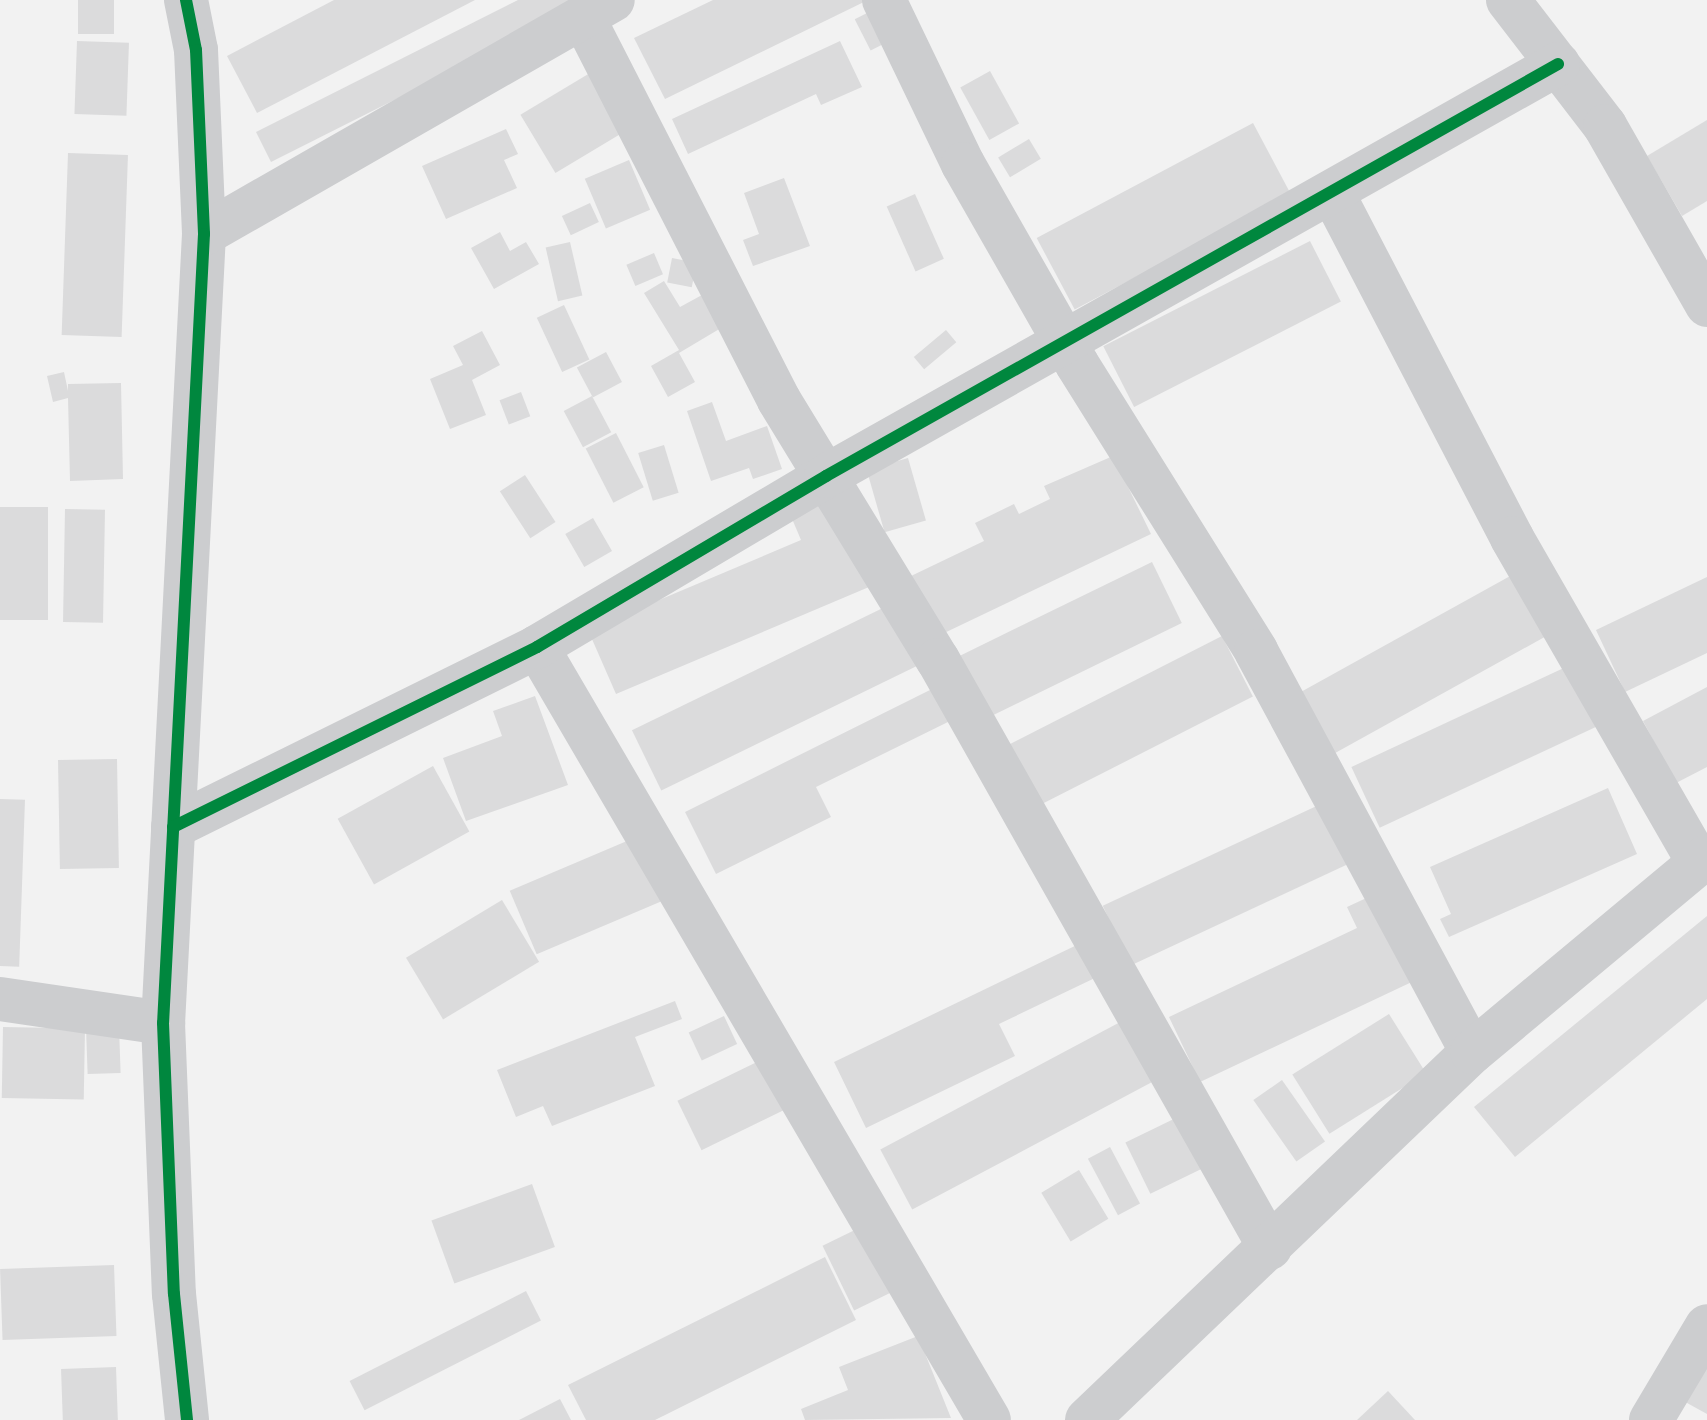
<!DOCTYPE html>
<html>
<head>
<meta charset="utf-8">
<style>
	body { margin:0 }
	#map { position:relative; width:1707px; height:1420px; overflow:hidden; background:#f2f2f2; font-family:Figtree,sans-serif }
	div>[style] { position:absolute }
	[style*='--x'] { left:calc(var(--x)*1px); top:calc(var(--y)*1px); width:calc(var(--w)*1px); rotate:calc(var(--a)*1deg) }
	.building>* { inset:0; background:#dbdbdc; transform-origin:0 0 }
	.minor>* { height:44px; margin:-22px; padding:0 22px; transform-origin:22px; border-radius:22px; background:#cccdcf }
	.cycleway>* { height:12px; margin:-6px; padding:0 6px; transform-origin:6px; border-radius:6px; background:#00873e }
	span { translate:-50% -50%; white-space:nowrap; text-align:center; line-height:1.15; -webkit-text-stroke:7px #fff; paint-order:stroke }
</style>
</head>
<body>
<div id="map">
	<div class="building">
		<div style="left:78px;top:0;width:36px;height:34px"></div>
		<div style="clip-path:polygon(334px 0,475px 0,257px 113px,227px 56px)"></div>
		<div style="clip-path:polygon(518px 0,575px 0,579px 7px,271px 162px,256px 132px)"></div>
		<div style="clip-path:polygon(713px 0,868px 0,665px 99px,634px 38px)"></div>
		<div style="left:877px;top:8px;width:35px;height:25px;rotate:63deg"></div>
		<div style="left:77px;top:41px;width:52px;height:73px;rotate:2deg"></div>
		<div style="clip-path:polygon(840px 41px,862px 87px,821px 105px,816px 94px,688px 154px,672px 119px)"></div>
		<div style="left:595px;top:70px;width:68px;height:87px;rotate:59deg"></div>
		<div style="left:990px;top:71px;width:60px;height:34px;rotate:61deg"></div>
		<div style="clip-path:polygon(1707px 120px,1707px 201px,1682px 216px,1647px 156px)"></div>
		<div style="left:1253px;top:123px;width:81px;height:245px;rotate:62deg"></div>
		<div style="clip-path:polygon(506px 129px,518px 154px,504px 160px,517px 188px,446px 219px,422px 166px)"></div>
		<div style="left:1029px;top:139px;width:23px;height:36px;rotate:59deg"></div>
		<div style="left:68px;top:153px;width:60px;height:182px;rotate:2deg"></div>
		<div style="left:629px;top:160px;width:54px;height:48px;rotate:67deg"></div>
		<div style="clip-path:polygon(784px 178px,810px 246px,753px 266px,743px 240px,759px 234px,744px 193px)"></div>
		<div style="left:915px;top:194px;width:71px;height:31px;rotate:66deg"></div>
		<div style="left:590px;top:203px;width:21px;height:31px;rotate:65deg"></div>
		<div style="clip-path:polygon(500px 232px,510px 251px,526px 242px,539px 264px,494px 289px,471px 248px)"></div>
		<div style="left:1310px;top:241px;width:68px;height:232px;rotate:63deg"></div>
		<div style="left:570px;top:242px;width:55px;height:25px;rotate:77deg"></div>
		<div style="left:654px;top:253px;width:23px;height:30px;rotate:67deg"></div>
		<div style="left:672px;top:258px;width:25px;height:25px;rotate:11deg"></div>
		<div style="clip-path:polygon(664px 281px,680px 307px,702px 295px,721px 328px,679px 353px,695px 382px,668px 397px,651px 366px,679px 350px,644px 293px)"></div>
		<div style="left:564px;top:305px;width:60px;height:30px;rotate:65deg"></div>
		<div style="left:946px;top:330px;width:16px;height:42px;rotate:50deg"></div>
		<div style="clip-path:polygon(482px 331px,500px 365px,472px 380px,486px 415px,450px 429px,430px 379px,463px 365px,453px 346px)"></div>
		<div style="left:606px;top:352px;width:34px;height:33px;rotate:62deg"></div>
		<div style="clip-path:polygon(64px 372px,68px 391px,68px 384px,121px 383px,123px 479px,70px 481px,68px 398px,53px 402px,47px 376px)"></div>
		<div style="left:521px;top:392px;width:26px;height:23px;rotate:69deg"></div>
		<div style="left:592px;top:396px;width:41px;height:32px;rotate:62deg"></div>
		<div style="clip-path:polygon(712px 402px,726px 441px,767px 426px,782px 469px,753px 479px,749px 468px,711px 481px,687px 411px)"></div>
		<div style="left:616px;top:433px;width:61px;height:34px;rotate:63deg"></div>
		<div style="left:664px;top:445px;width:50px;height:27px;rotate:73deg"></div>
		<div style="clip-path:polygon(1113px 456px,1151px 534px,940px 635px,911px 576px,984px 541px,975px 523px,1014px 504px,1019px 514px,1050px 499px,1044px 486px)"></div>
		<div style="left:908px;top:458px;width:65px;height:43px;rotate:74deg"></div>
		<div style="left:525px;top:475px;width:56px;height:30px;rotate:57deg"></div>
		<div style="clip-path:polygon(831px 497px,869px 587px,616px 694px,588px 630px,801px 540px,790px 514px)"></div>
		<div style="left:0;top:507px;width:48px;height:113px"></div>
		<div style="left:65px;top:509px;width:40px;height:113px;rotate:1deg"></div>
		<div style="left:593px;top:518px;width:38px;height:32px;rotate:60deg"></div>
		<div style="left:1152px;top:562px;width:68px;height:217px;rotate:64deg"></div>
		<div style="left:1512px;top:575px;width:70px;height:242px;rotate:61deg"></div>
		<div style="clip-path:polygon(1707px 577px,1707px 653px,1625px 692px,1596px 630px)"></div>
		<div style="left:889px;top:605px;width:67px;height:286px;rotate:64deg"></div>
		<div style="left:1222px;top:636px;width:68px;height:244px;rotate:63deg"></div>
		<div style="left:1568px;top:666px;width:67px;height:239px;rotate:65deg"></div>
		<div style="clip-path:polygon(1707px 687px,1707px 767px,1676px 783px,1643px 721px)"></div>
		<div style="clip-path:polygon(934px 688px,950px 721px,816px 787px,831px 817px,716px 874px,685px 812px)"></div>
		<div style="clip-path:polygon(535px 696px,568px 785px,466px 821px,443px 758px,502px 736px,493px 711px)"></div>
		<div style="left:117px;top:759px;width:109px;height:59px;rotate:89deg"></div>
		<div style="left:433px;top:766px;width:75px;height:109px;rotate:61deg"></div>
		<div style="clip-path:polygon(1608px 788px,1637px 854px,1449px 937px,1440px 919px,1451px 914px,1430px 867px)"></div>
		<div style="left:0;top:799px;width:25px;height:167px;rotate:2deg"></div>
		<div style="left:1323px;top:803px;width:66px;height:243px;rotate:65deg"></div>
		<div style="left:634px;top:838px;width:69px;height:135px;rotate:67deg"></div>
		<div style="clip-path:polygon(1375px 894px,1416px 980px,1200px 1082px,1169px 1017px,1357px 928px,1347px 907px)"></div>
		<div style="left:502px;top:900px;width:72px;height:112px;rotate:59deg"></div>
		<div style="clip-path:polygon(1707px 916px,1707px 999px,1515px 1157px,1474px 1107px)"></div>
		<div style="clip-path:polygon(1081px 943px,1097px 977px,999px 1024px,1015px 1056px,866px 1128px,834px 1062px)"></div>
		<div style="clip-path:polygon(675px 1001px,682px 1019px,635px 1037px,655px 1086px,552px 1126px,543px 1106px,516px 1117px,497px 1070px)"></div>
		<div style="left:1389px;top:1014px;width:70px;height:114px;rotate:58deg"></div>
		<div style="left:724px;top:1016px;width:31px;height:39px;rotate:65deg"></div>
		<div style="left:1124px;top:1020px;width:68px;height:276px;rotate:62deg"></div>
		<div style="left:3px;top:1027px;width:82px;height:71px;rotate:1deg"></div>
		<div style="left:119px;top:1027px;width:46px;height:33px;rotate:88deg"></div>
		<div style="left:761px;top:1060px;width:55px;height:93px;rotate:64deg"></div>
		<div style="left:1282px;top:1080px;width:75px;height:35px;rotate:55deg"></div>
		<div style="left:1182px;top:1115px;width:57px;height:63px;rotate:64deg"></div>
		<div style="left:1110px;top:1147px;width:64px;height:25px;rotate:62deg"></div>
		<div style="left:1079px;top:1170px;width:57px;height:44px;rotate:59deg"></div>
		<div style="left:532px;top:1184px;width:67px;height:107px;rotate:70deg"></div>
		<div style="left:863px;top:1226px;width:72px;height:45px;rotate:64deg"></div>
		<div style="clip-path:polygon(825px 1257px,856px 1320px,655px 1420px,586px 1420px,568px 1385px)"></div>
		<div style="left:114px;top:1265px;width:71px;height:114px;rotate:88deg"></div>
		<div style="left:526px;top:1291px;width:33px;height:198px;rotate:63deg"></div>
		<div style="clip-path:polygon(918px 1336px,951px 1418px,805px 1420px,801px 1409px,848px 1390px,839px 1367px)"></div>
		<div style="clip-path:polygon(1707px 1346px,1707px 1414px,1678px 1398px)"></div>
		<div style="left:116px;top:1367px;width:53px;height:55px;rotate:88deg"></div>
		<div style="clip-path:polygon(1388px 1391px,1415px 1420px,1357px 1420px)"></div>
		<div style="clip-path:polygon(560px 1399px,571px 1420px,519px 1420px)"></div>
	</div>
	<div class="minor">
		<div style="--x:186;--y:0;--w:51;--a:78.7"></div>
		<div style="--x:196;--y:50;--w:184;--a:87.5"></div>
		<div style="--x:204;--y:234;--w:790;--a:92.97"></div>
		<div style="--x:163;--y:1023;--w:271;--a:87.7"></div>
		<div style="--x:174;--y:1294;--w:127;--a:84.1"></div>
		<div style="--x:884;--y:0;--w:182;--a:64.3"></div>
		<div style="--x:963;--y:164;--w:230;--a:60.3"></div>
		<div style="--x:1077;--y:364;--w:338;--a:58"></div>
		<div style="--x:1256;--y:651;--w:455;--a:61.7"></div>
		<div style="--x:1508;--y:0;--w:159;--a:52.4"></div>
		<div style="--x:1605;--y:126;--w:206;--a:60.3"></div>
		<div style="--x:583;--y:17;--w:430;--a:62.9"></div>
		<div style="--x:779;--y:400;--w:305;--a:58.6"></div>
		<div style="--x:938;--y:660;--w:675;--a:60.55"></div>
		<div style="--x:1332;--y:192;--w:390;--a:62.5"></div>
		<div style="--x:1512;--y:538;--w:375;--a:60.1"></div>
		<div style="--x:204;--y:234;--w:471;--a:-29.8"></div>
		<div style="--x:537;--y:647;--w:895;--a:59.68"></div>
		<div style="--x:173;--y:827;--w:406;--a:-26.3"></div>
		<div style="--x:537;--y:647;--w:336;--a:-30.6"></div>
		<div style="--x:826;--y:476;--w:840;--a:-29.37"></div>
		<div style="--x:0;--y:999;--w:165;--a:8.4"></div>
		<div style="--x:1087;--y:1420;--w:533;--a:-43.71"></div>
		<div style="--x:1472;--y:1052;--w:306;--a:-39.8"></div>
		<div style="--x:1651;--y:1420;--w:109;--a:-59.2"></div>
	</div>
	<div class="cycleway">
		<div style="--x:186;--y:0;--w:51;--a:78.7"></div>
		<div style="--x:196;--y:50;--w:184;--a:87.5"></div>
		<div style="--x:204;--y:234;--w:790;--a:92.97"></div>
		<div style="--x:163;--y:1023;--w:271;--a:87.7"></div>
		<div style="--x:174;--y:1294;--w:127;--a:84.1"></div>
		<div style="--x:173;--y:827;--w:406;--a:-26.3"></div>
		<div style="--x:537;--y:647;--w:336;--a:-30.6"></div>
		<div style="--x:826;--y:476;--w:840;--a:-29.37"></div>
	</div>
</div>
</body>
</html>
